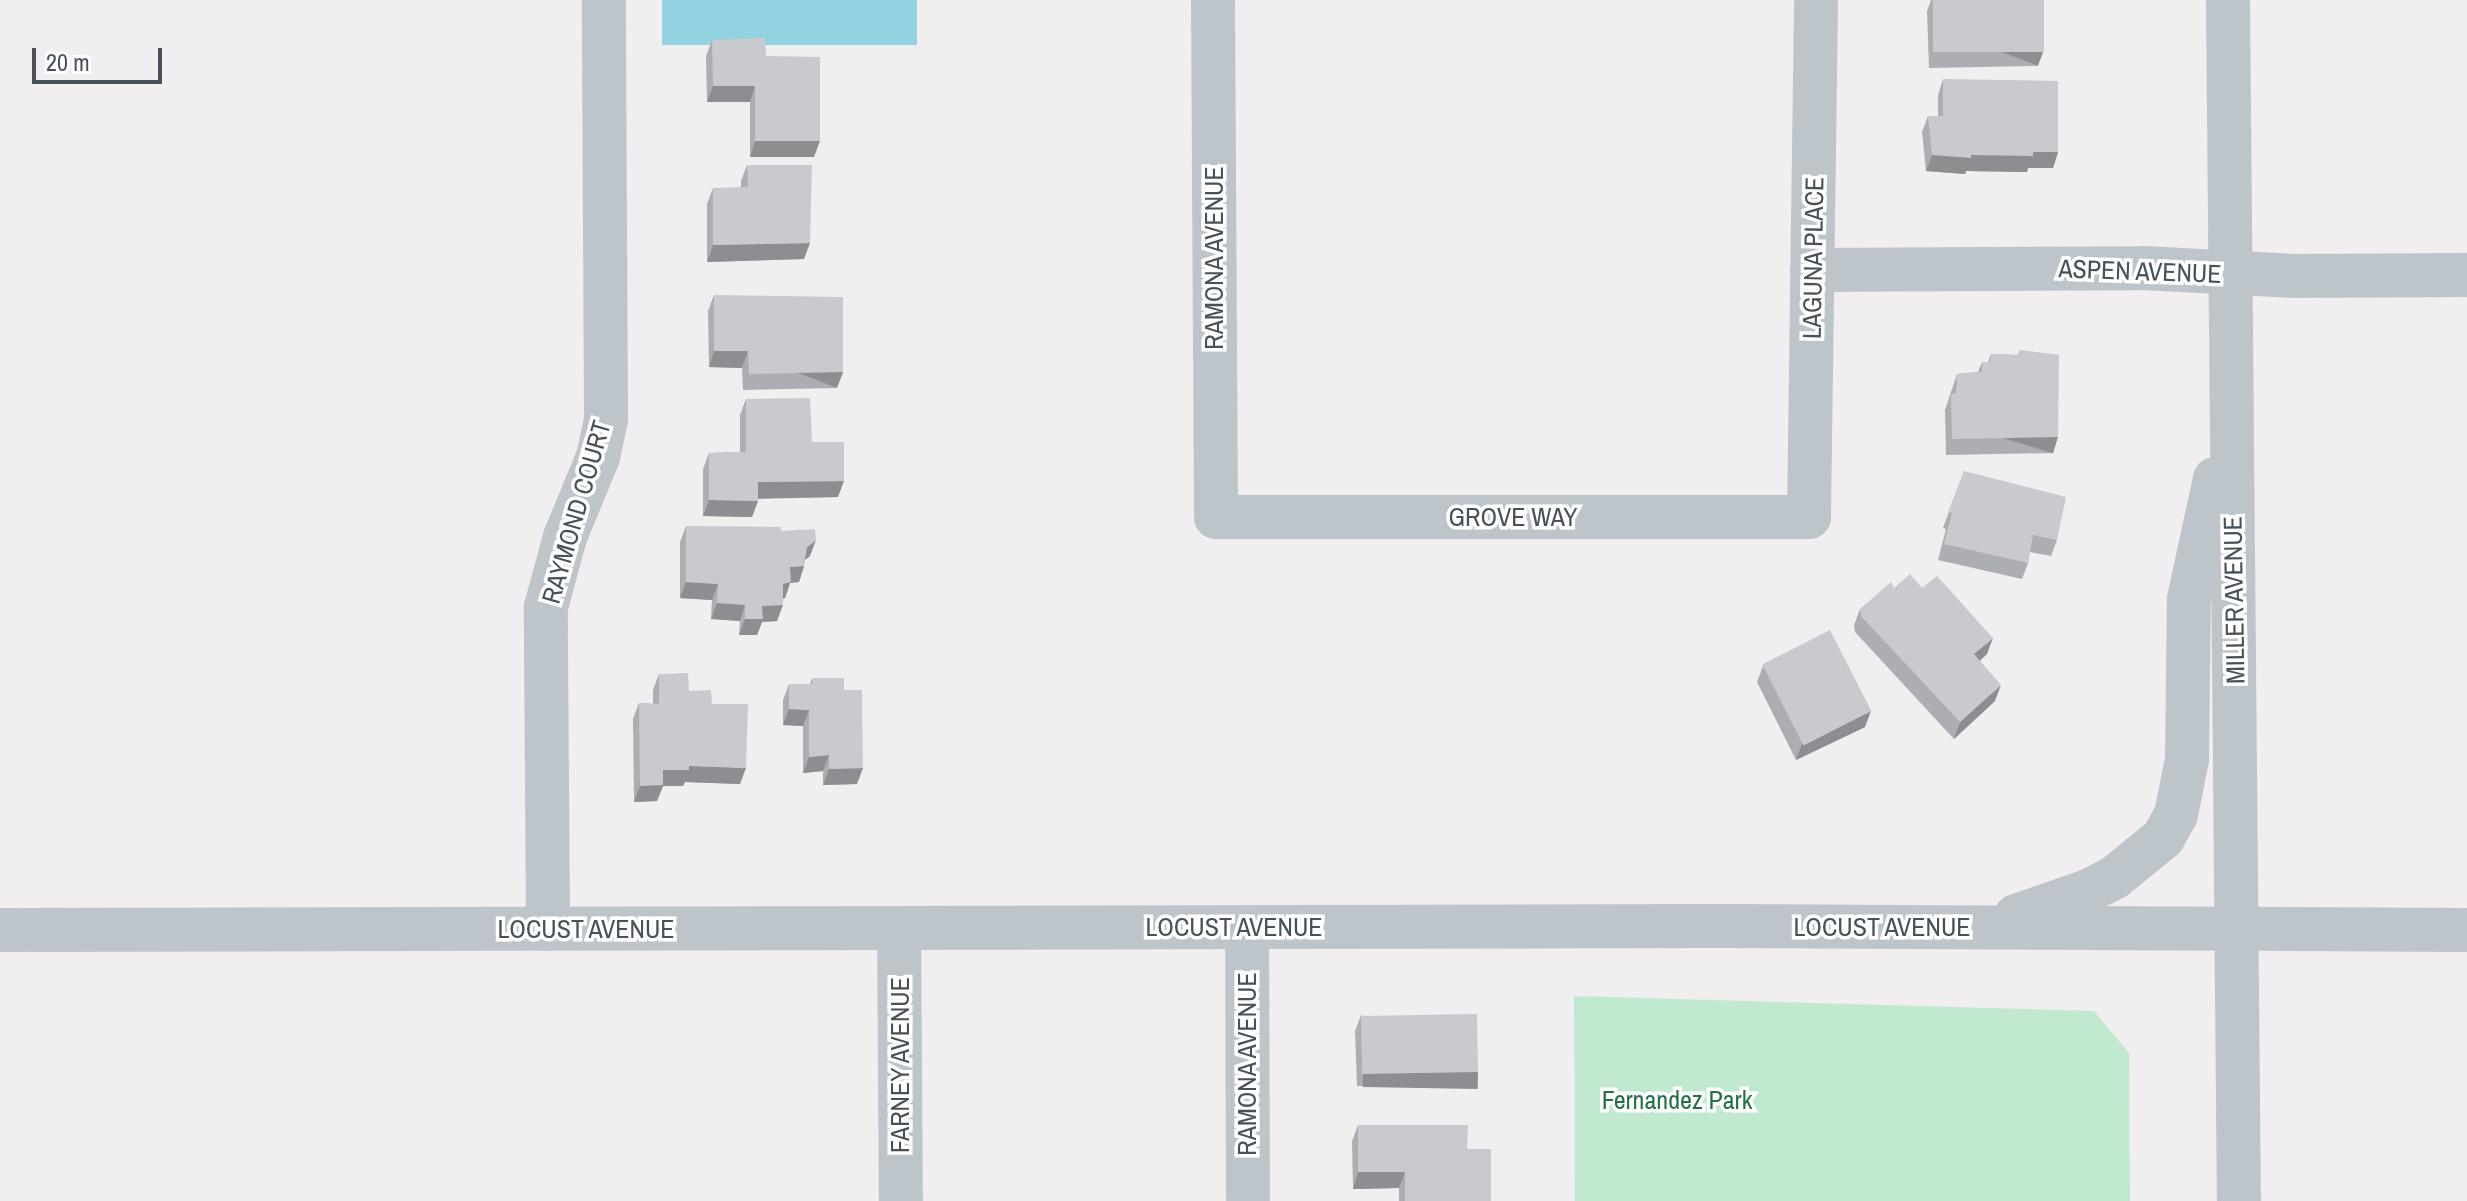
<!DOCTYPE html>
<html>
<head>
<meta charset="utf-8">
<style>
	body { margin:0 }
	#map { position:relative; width:2467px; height:1201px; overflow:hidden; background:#f0eeee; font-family:"Archivo Narrow",sans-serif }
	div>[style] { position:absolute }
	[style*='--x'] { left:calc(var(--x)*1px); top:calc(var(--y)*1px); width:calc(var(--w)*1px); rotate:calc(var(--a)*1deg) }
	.green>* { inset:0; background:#c1e9cf }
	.water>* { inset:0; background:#93d3e1; transform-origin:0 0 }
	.minor>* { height:44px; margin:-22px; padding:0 22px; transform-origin:22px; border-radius:22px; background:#bdc5cb }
	.wall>* { inset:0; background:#adaeb3 }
	.shaded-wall>* { inset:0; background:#8d8d92; transform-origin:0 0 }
	.building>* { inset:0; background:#c9cad0; transform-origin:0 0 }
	span { translate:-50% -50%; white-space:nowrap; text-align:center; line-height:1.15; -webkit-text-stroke:7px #fff; paint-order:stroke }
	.street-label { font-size:26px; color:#485158 }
	.park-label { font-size:26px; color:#227146 }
	.scale { position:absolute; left:32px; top:48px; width:130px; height:36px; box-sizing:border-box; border:4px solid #485158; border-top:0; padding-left:10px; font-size:24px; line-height:28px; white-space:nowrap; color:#485158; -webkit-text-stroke:6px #fff; paint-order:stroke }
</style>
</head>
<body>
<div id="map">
	<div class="green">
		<div style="clip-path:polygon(1574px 996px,2094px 1011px,2129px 1053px,2130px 1201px,1575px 1201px)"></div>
	</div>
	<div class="water">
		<div style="left:662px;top:0;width:255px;height:45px"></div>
	</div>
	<div class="minor">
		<div style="--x:1213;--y:0;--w:517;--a:89.67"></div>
		<div style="--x:1216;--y:517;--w:593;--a:0"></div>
		<div style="--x:1809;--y:517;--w:517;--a:-89.22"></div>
		<div style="--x:2228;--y:0;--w:1201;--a:89.48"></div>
		<div style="--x:1812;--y:270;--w:331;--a:-0.3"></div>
		<div style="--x:2143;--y:268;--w:153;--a:3"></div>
		<div style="--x:2296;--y:276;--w:171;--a:-0.3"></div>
		<div style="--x:2016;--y:916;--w:76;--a:-19.1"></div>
		<div style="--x:2088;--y:891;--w:30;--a:-27"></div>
		<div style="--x:2115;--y:877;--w:62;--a:-39.1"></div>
		<div style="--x:2163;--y:838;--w:26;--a:-61"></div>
		<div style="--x:2176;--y:815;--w:57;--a:-78.9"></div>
		<div style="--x:2187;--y:759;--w:160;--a:-89.3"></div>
		<div style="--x:2189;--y:599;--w:123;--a:-77.8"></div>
		<div style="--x:1247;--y:927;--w:274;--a:89.8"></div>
		<div style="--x:899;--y:928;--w:273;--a:89.6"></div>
		<div style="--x:548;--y:929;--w:322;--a:-90.4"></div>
		<div style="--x:546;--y:607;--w:73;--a:-74.8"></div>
		<div style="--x:565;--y:537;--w:87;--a:-67.6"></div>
		<div style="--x:598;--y:457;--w:40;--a:-78"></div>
		<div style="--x:606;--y:418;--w:418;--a:-90.3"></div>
		<div style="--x:0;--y:930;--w:1715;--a:-0.13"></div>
		<div style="--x:1715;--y:926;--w:752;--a:0.3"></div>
	</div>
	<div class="wall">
		<div style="clip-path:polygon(1931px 0,2044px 0,2038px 66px,1929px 68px,1927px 11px)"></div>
		<div style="clip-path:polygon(712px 40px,766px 56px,814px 157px,750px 157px,750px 102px,707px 102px,706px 56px)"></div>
		<div style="clip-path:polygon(1943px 79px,2058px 152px,2053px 168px,2028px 168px,2027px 172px,1966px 171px,1965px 174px,1926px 171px,1922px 132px,1928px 116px,1938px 116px,1938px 95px)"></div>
		<div style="clip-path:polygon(747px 165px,804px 259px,707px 262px,707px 204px,713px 188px,741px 188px,741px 181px)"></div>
		<div style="clip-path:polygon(714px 295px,843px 372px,837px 388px,743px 390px,742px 368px,709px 367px,708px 311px)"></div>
		<div style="clip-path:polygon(2020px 350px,2053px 453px,1946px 455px,1945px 410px,1957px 374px,1978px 372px,1982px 362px,1988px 362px,1991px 354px,2018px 355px)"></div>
		<div style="clip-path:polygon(746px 399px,812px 442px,838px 497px,758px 498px,752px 517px,703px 516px,703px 469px,709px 453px,740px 452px,740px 415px)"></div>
		<div style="clip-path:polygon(1964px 471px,2057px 540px,2051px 556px,2030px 552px,2028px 563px,2022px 579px,1938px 560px,1946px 529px,1943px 528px)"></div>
		<div style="clip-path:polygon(686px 526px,781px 531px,810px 556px,805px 560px,804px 566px,799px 582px,790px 583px,785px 598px,783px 599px,777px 621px,762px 622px,757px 635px,739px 635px,740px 621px,711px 619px,712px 600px,680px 598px,680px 542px)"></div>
		<div style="clip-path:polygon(1894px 588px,1987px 654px,1980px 661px,1995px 701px,1954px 739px,1855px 632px,1854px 625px,1860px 609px)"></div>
		<div style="clip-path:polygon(1763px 666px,1865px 727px,1796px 760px,1757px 682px)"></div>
		<div style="clip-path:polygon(659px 674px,712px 704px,740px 784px,685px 782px,683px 786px,663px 786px,657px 801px,634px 802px,633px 719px,639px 703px,653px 704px,653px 690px)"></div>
		<div style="clip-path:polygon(812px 678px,844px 690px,857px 784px,823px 785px,823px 771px,803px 773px,803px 726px,783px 725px,783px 700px,789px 684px,810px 684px)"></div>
		<div style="clip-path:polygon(1361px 1015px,1472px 1088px,1357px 1086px,1355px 1031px)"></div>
		<div style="clip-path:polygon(1358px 1125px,1467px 1149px,1491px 1201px,1399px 1201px,1399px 1188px,1353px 1189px,1352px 1141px)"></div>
	</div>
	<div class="shaded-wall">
		<div style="left:2044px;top:50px;width:17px;height:109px;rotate:111deg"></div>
		<div style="clip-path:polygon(713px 86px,755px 86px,750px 102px,707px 102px)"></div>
		<div style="clip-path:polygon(755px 141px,820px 141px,814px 157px,750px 157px)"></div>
		<div style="clip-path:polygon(2033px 152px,2058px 152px,2053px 168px,2028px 168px,2027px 172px,1966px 171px,1965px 174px,1926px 171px,1932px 155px)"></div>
		<div style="clip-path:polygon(810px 243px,804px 259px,707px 262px,713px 245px)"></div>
		<div style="clip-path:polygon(714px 351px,748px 351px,742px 368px,709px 367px)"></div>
		<div style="left:843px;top:372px;width:17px;height:94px;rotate:111deg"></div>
		<div style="left:2058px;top:437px;width:17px;height:106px;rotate:107deg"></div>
		<div style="clip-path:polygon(844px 481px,838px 497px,752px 499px,758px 482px)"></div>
		<div style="clip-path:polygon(709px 500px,758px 501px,752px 517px,703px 516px)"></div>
		<div style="clip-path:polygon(816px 540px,810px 556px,801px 563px,807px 547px)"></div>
		<div style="clip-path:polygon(804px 566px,799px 582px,790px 583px,785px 598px,777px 600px,790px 567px)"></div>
		<div style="clip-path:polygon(686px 582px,718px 584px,712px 600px,680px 598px)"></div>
		<div style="clip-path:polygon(717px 603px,745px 605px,740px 621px,711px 619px)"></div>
		<div style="clip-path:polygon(783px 605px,777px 621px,762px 622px,757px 635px,739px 635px,745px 619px,762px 606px)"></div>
		<div style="clip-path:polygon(1993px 638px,1987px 654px,1968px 670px,1974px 654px)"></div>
		<div style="clip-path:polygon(2001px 685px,1995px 701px,1954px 739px,1960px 722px)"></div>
		<div style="clip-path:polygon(789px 709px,809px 710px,803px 726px,783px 725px)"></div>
		<div style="clip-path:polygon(1871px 711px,1865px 727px,1796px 760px,1802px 744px)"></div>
		<div style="clip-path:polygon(829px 755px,823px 771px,803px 773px,809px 757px)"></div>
		<div style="clip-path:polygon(689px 766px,746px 768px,740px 784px,685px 782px,683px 786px,663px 786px,657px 801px,634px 802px,640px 786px,663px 770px)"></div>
		<div style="clip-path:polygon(863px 768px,857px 784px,823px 785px,829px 769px)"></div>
		<div style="left:1363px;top:1070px;width:115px;height:17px;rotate:1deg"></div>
		<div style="clip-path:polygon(1358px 1172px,1405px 1172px,1399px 1188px,1353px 1189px)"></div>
	</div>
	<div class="building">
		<div style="left:1933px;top:0;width:111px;height:52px"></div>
		<div style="clip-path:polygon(765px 38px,766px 56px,820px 57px,820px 141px,755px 141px,755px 86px,713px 86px,712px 40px)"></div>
		<div style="clip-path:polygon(1943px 79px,2058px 81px,2058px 152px,2033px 152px,2033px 156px,1971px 155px,1971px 158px,1932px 155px,1928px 116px,1943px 116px)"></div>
		<div style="clip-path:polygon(747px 165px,812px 165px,810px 243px,713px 245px,713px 188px,748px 187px)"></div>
		<div style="clip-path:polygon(714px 295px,843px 297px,843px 372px,749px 374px,748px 351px,714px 351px)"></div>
		<div style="clip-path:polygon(2020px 350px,2059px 355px,2058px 437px,1952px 439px,1951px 394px,1956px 393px,1957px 374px,1982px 372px,1982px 362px,1990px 362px,1991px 354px,2019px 355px)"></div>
		<div style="clip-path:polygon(810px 398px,812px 442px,844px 442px,844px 481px,758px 482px,758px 501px,709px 500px,709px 453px,746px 452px,746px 399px)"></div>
		<div style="clip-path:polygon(1964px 471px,2066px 497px,2057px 540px,2033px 535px,2028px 563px,1944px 544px,1952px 513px,1948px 512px)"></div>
		<div style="clip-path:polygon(686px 526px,781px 527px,781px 531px,815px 529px,816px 540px,807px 547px,804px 566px,790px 567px,791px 582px,783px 584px,783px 605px,762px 606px,763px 619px,745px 619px,745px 605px,717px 603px,718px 584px,686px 582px)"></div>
		<div style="clip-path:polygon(1910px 574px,1922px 588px,1937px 576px,1993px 638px,1974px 654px,2001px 685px,1960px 722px,1861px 616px,1860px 609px,1891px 582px,1894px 588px)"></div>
		<div style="left:1830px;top:630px;width:91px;height:76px;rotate:63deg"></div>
		<div style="clip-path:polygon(688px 673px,689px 691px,711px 690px,712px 704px,748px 704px,746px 768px,689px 766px,689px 770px,663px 770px,663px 785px,640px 786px,639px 703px,659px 704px,659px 674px)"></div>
		<div style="clip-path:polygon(812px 678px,844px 678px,844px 690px,862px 690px,863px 768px,829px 769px,829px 755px,809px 757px,809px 710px,789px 709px,789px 684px,812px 684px)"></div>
		<div style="left:1477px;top:1014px;width:58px;height:116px;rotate:89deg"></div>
		<div style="clip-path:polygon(1358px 1125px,1468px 1125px,1467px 1149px,1491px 1149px,1491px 1201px,1405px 1201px,1405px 1172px,1358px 1172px)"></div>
	</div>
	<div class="street-label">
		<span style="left:1214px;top:258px;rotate:-90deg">RAMONA AVENUE</span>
		<span style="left:1813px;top:258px;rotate:-89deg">LAGUNA PLACE</span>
		<span style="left:2140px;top:271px;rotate:2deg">ASPEN AVENUE</span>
		<span style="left:576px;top:512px;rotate:-74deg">RAYMOND COURT</span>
		<span style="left:1513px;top:517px">GROVE WAY</span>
		<span style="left:2234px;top:600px;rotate:-91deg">MILLER AVENUE</span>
		<span style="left:1234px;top:927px">LOCUST AVENUE</span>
		<span style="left:1882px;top:927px">LOCUST AVENUE</span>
		<span style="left:586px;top:929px">LOCUST AVENUE</span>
		<span style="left:1247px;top:1064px;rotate:-90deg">RAMONA AVENUE</span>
		<span style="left:900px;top:1065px;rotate:-90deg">FARNEY AVENUE</span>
	</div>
	<div class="park-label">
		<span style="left:1677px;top:1100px">Fernandez Park</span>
	</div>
	<div class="scale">20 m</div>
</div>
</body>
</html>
